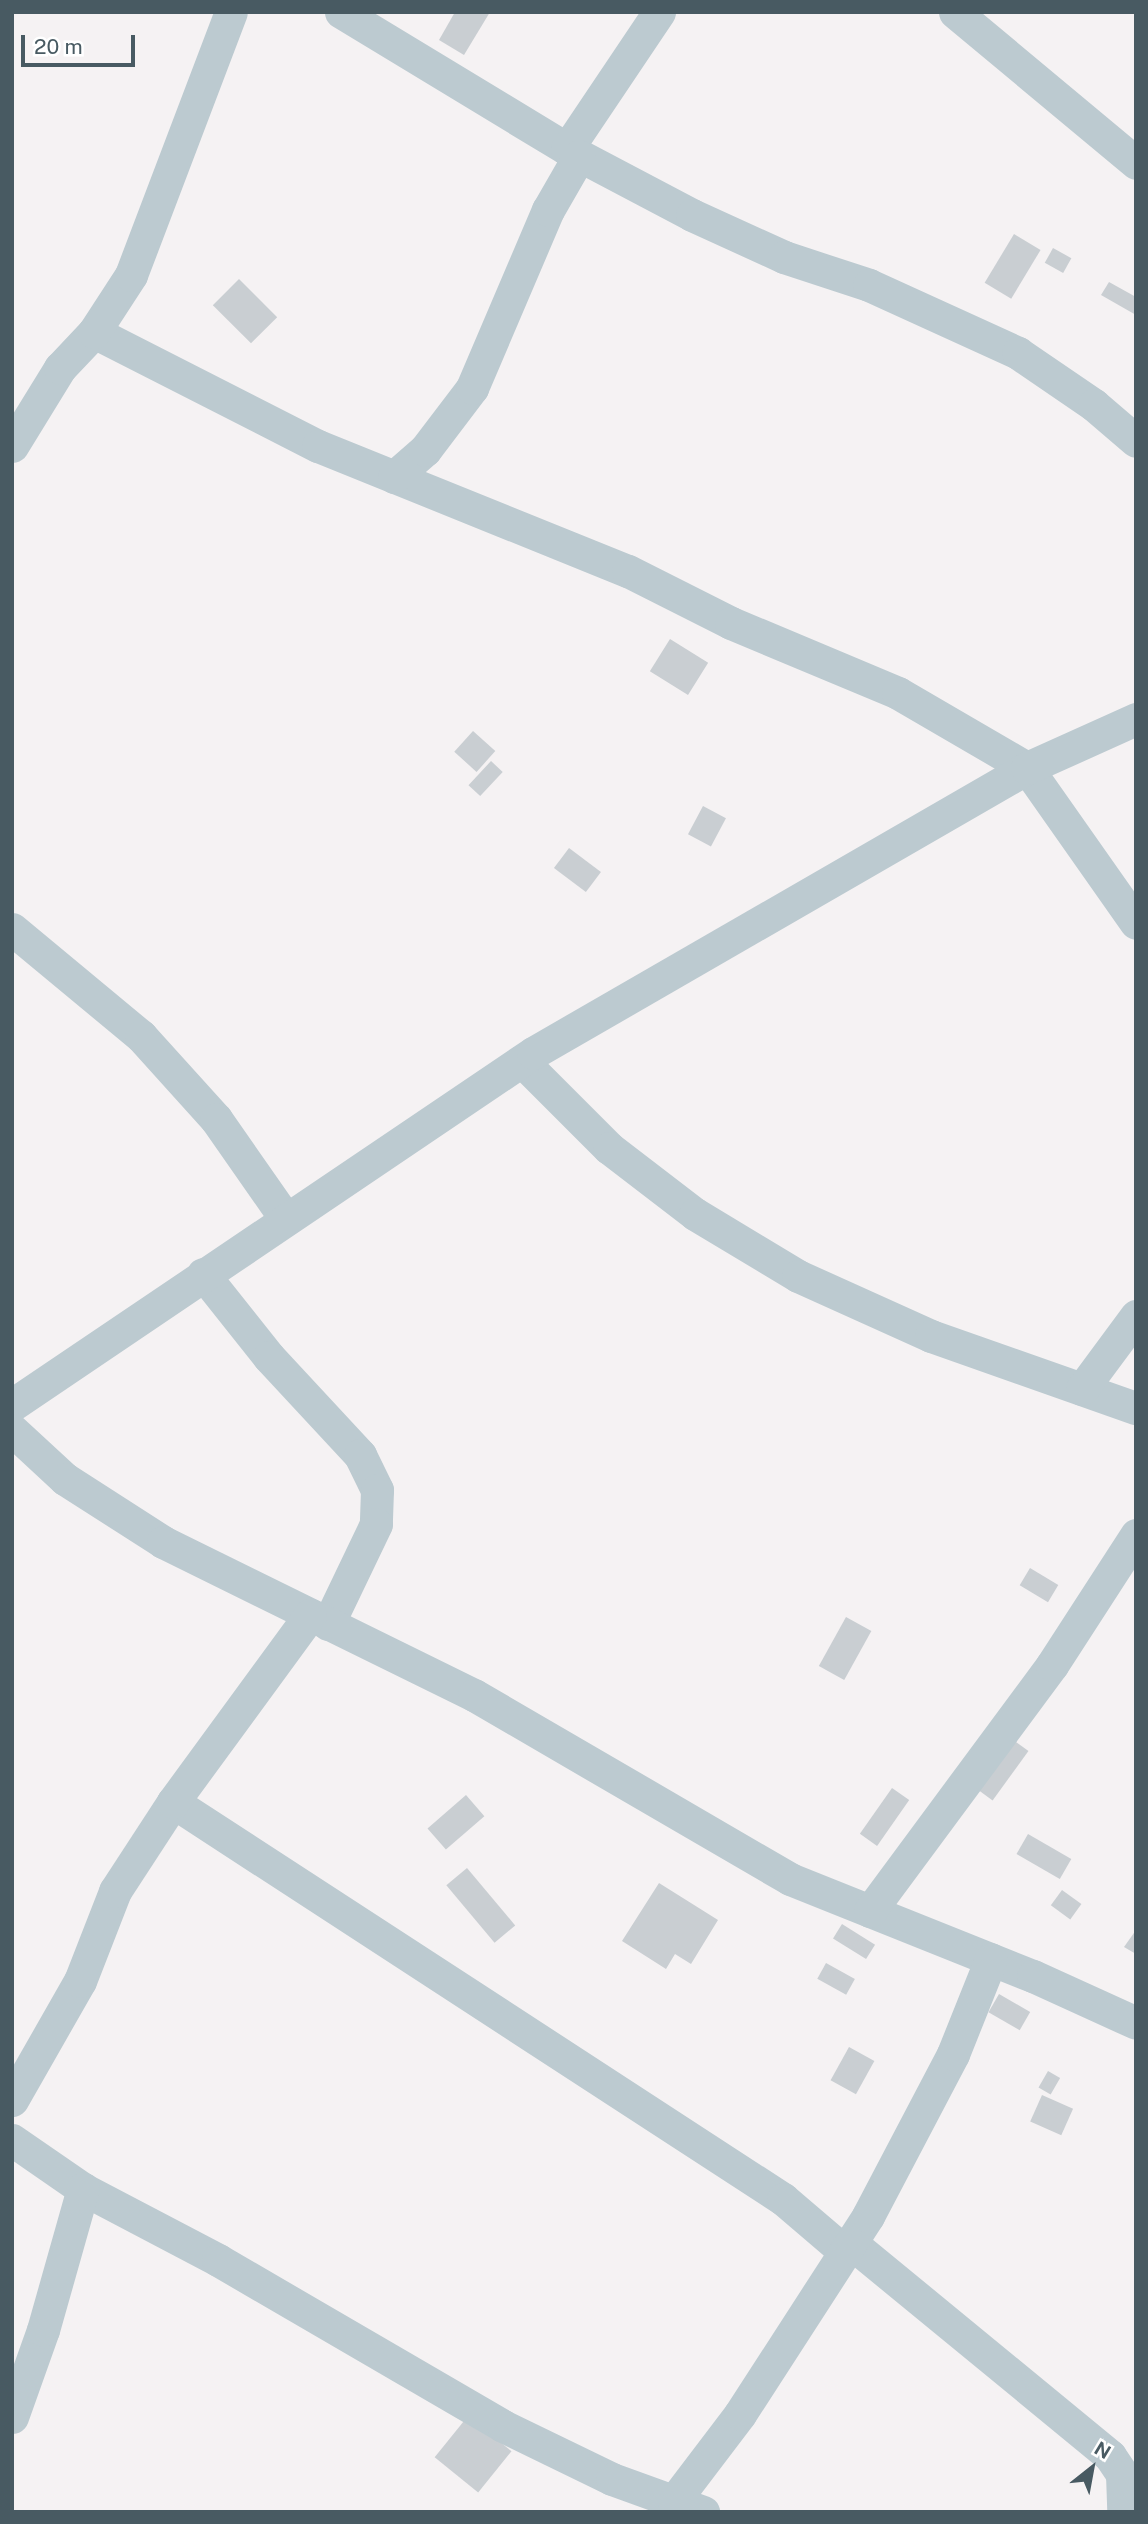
<!DOCTYPE html>
<html>
<head>
<meta charset="utf-8">
<style>
	body { margin:0 }
	#map { position:relative; width:1148px; height:2524px; overflow:hidden; background:#f5f2f3; font-family:"Public Sans",sans-serif }
	div>[style] { position:absolute }
	[style*='--x'] { left:calc(var(--x)*1px); top:calc(var(--y)*1px); width:calc(var(--w)*1px); rotate:calc(var(--a)*1deg) }
	.building>* { inset:0; background:#c9ced2; transform-origin:0 0 }
	.street>* { height:33px; margin:-16.5px; padding:0 16.5px; transform-origin:16.5px; border-radius:16.5px; background:#bccad0 }
	span { translate:-50% -50%; white-space:nowrap; text-align:center; line-height:1.15; -webkit-text-stroke:6px #fff; paint-order:stroke }
	.frame { position:absolute; inset:0; border:14px solid #485a62; pointer-events:none }
	.north { position:absolute; left:1057px; top:2433px; width:70px; height:70px; -webkit-text-stroke:5px #fff; paint-order:stroke; rotate:31deg; font-size:19px; font-weight:700; line-height:28px; text-align:center; color:#485a62 }
	.north::after { content:''; display:block; margin:auto; width:24px; height:32px; background:#485a62; clip-path:polygon(50% 0,100% 100%,50% 72%,0 100%) }
	.scale { position:absolute; left:21px; top:35px; width:114px; height:32px; box-sizing:border-box; border:4px solid #485a62; border-top:0; padding-left:9px; font-size:21px; line-height:24px; white-space:nowrap; color:#485a62; -webkit-text-stroke:5px #fff; paint-order:stroke }
</style>
</head>
<body>
<div id="map">
	<div class="building">
		<div style="clip-path:polygon(455px 12px,490px 12px,464px 55px,439px 40px)"></div>
		<div style="left:1014px;top:234px;width:31px;height:57px;rotate:31deg"></div>
		<div style="left:1053px;top:248px;width:21px;height:17px;rotate:29deg"></div>
		<div style="left:239px;top:279px;width:54px;height:37px;rotate:45deg"></div>
		<div style="clip-path:polygon(1109px 282px,1136px 297px,1136px 315px,1101px 295px)"></div>
		<div style="left:670px;top:639px;width:45px;height:38px;rotate:32deg"></div>
		<div style="left:473px;top:731px;width:30px;height:28px;rotate:42deg"></div>
		<div style="left:491px;top:761px;width:16px;height:33px;rotate:43deg"></div>
		<div style="left:703px;top:806px;width:26px;height:32px;rotate:28deg"></div>
		<div style="left:569px;top:848px;width:40px;height:25px;rotate:37deg"></div>
		<div style="left:1030px;top:1568px;width:33px;height:20px;rotate:31deg"></div>
		<div style="left:846px;top:1617px;width:29px;height:56px;rotate:29deg"></div>
		<div style="left:1005px;top:1734px;width:29px;height:61px;rotate:36deg"></div>
		<div style="left:892px;top:1788px;width:21px;height:56px;rotate:35deg"></div>
		<div style="left:466px;top:1795px;width:28px;height:51px;rotate:49deg"></div>
		<div style="left:1028px;top:1834px;width:50px;height:23px;rotate:30deg"></div>
		<div style="left:467px;top:1868px;width:75px;height:27px;rotate:50deg"></div>
		<div style="clip-path:polygon(659px 1883px,718px 1920px,691px 1964px,675px 1954px,666px 1969px,622px 1941px)"></div>
		<div style="left:1062px;top:1890px;width:24px;height:19px;rotate:36deg"></div>
		<div style="left:842px;top:1924px;width:39px;height:17px;rotate:32deg"></div>
		<div style="clip-path:polygon(1136px 1930px,1136px 1954px,1124px 1947px)"></div>
		<div style="left:826px;top:1963px;width:33px;height:18px;rotate:29deg"></div>
		<div style="left:999px;top:1994px;width:36px;height:21px;rotate:30deg"></div>
		<div style="left:849px;top:2047px;width:29px;height:38px;rotate:29deg"></div>
		<div style="left:1048px;top:2071px;width:14px;height:19px;rotate:30deg"></div>
		<div style="left:1042px;top:2095px;width:34px;height:29px;rotate:24deg"></div>
		<div style="left:468px;top:2416px;width:56px;height:53px;rotate:39deg"></div>
	</div>
	<div class="street">
		<div style="--x:341;--y:12;--w:264;--a:31.2"></div>
		<div style="--x:567;--y:149;--w:141;--a:27.8"></div>
		<div style="--x:692;--y:215;--w:101;--a:24.5"></div>
		<div style="--x:784;--y:257;--w:89;--a:18.2"></div>
		<div style="--x:869;--y:285;--w:164;--a:24.5"></div>
		<div style="--x:1018;--y:353;--w:92;--a:34.4"></div>
		<div style="--x:1094;--y:405;--w:55;--a:40.6"></div>
		<div style="--x:955;--y:12;--w:236;--a:39.8"></div>
		<div style="--x:567;--y:149;--w:165;--a:-56.1"></div>
		<div style="--x:94;--y:332;--w:251;--a:27"></div>
		<div style="--x:318;--y:446;--w:334;--a:22"></div>
		<div style="--x:628;--y:571;--w:115;--a:26.8"></div>
		<div style="--x:731;--y:623;--w:181;--a:22.7"></div>
		<div style="--x:898;--y:693;--w:149;--a:30.2"></div>
		<div style="--x:1027;--y:768;--w:189;--a:54.9"></div>
		<div style="--x:12;--y:446;--w:92;--a:-58.4"></div>
		<div style="--x:60;--y:368;--w:50;--a:-46.6"></div>
		<div style="--x:94;--y:332;--w:68;--a:-57"></div>
		<div style="--x:131;--y:275;--w:281;--a:-69.2"></div>
		<div style="--x:394;--y:477;--w:41;--a:-41.1"></div>
		<div style="--x:425;--y:450;--w:78;--a:-52.8"></div>
		<div style="--x:472;--y:388;--w:194;--a:-66.9"></div>
		<div style="--x:548;--y:210;--w:62;--a:-60.1"></div>
		<div style="--x:12;--y:929;--w:168;--a:39.7"></div>
		<div style="--x:141;--y:1036;--w:112;--a:47.9"></div>
		<div style="--x:216;--y:1119;--w:121;--a:55.1"></div>
		<div style="--x:522;--y:1061;--w:123;--a:45"></div>
		<div style="--x:609;--y:1148;--w:108;--a:37.5"></div>
		<div style="--x:695;--y:1214;--w:120;--a:31"></div>
		<div style="--x:798;--y:1276;--w:146;--a:24.3"></div>
		<div style="--x:931;--y:1336;--w:217;--a:19.4"></div>
		<div style="--x:203;--y:1274;--w:106;--a:51.5"></div>
		<div style="--x:269;--y:1357;--w:134;--a:47.1"></div>
		<div style="--x:360;--y:1455;--w:39;--a:64"></div>
		<div style="--x:377;--y:1490;--w:34;--a:92"></div>
		<div style="--x:376;--y:1524;--w:111;--a:115.6"></div>
		<div style="--x:1082;--y:1389;--w:91;--a:-53.5"></div>
		<div style="--x:12;--y:1405;--w:629;--a:-34.04"></div>
		<div style="--x:533;--y:1053;--w:570;--a:-29.98"></div>
		<div style="--x:1027;--y:768;--w:120;--a:-24.2"></div>
		<div style="--x:12;--y:1430;--w:72;--a:42.8"></div>
		<div style="--x:65;--y:1479;--w:117;--a:32.7"></div>
		<div style="--x:163;--y:1542;--w:347;--a:26.2"></div>
		<div style="--x:474;--y:1695;--w:366;--a:30.2"></div>
		<div style="--x:790;--y:1879;--w:262;--a:21.8"></div>
		<div style="--x:1033;--y:1976;--w:113;--a:24.5"></div>
		<div style="--x:173;--y:1802;--w:728;--a:33.06"></div>
		<div style="--x:783;--y:2199;--w:82;--a:40.5"></div>
		<div style="--x:870;--y:1911;--w:306;--a:-53.5"></div>
		<div style="--x:1052;--y:1665;--w:155;--a:-57.1"></div>
		<div style="--x:12;--y:2100;--w:137;--a:-60.3"></div>
		<div style="--x:80;--y:1981;--w:97;--a:-68.7"></div>
		<div style="--x:115;--y:1891;--w:106;--a:-56.9"></div>
		<div style="--x:173;--y:1802;--w:232;--a:-53.8"></div>
		<div style="--x:12;--y:2140;--w:86;--a:34.6"></div>
		<div style="--x:83;--y:2189;--w:153;--a:27.7"></div>
		<div style="--x:218;--y:2260;--w:330;--a:30.2"></div>
		<div style="--x:503;--y:2426;--w:121;--a:25.9"></div>
		<div style="--x:612;--y:2479;--w:97;--a:19.9"></div>
		<div style="--x:851;--y:2243;--w:335;--a:39.4"></div>
		<div style="--x:1110;--y:2456;--w:22;--a:56"></div>
		<div style="--x:1122;--y:2474;--w:38;--a:88"></div>
		<div style="--x:12;--y:2417;--w:92;--a:-70.4"></div>
		<div style="--x:43;--y:2330;--w:147;--a:-74.2"></div>
		<div style="--x:674;--y:2501;--w:109;--a:-52.8"></div>
		<div style="--x:740;--y:2414;--w:236;--a:-57.1"></div>
		<div style="--x:868;--y:2216;--w:183;--a:-62.3"></div>
		<div style="--x:953;--y:2054;--w:102;--a:-68.2"></div>
	</div>
	<div class="frame"></div>
	<div class="north">N</div>
	<div class="scale">20 m</div>
</div>
</body>
</html>
